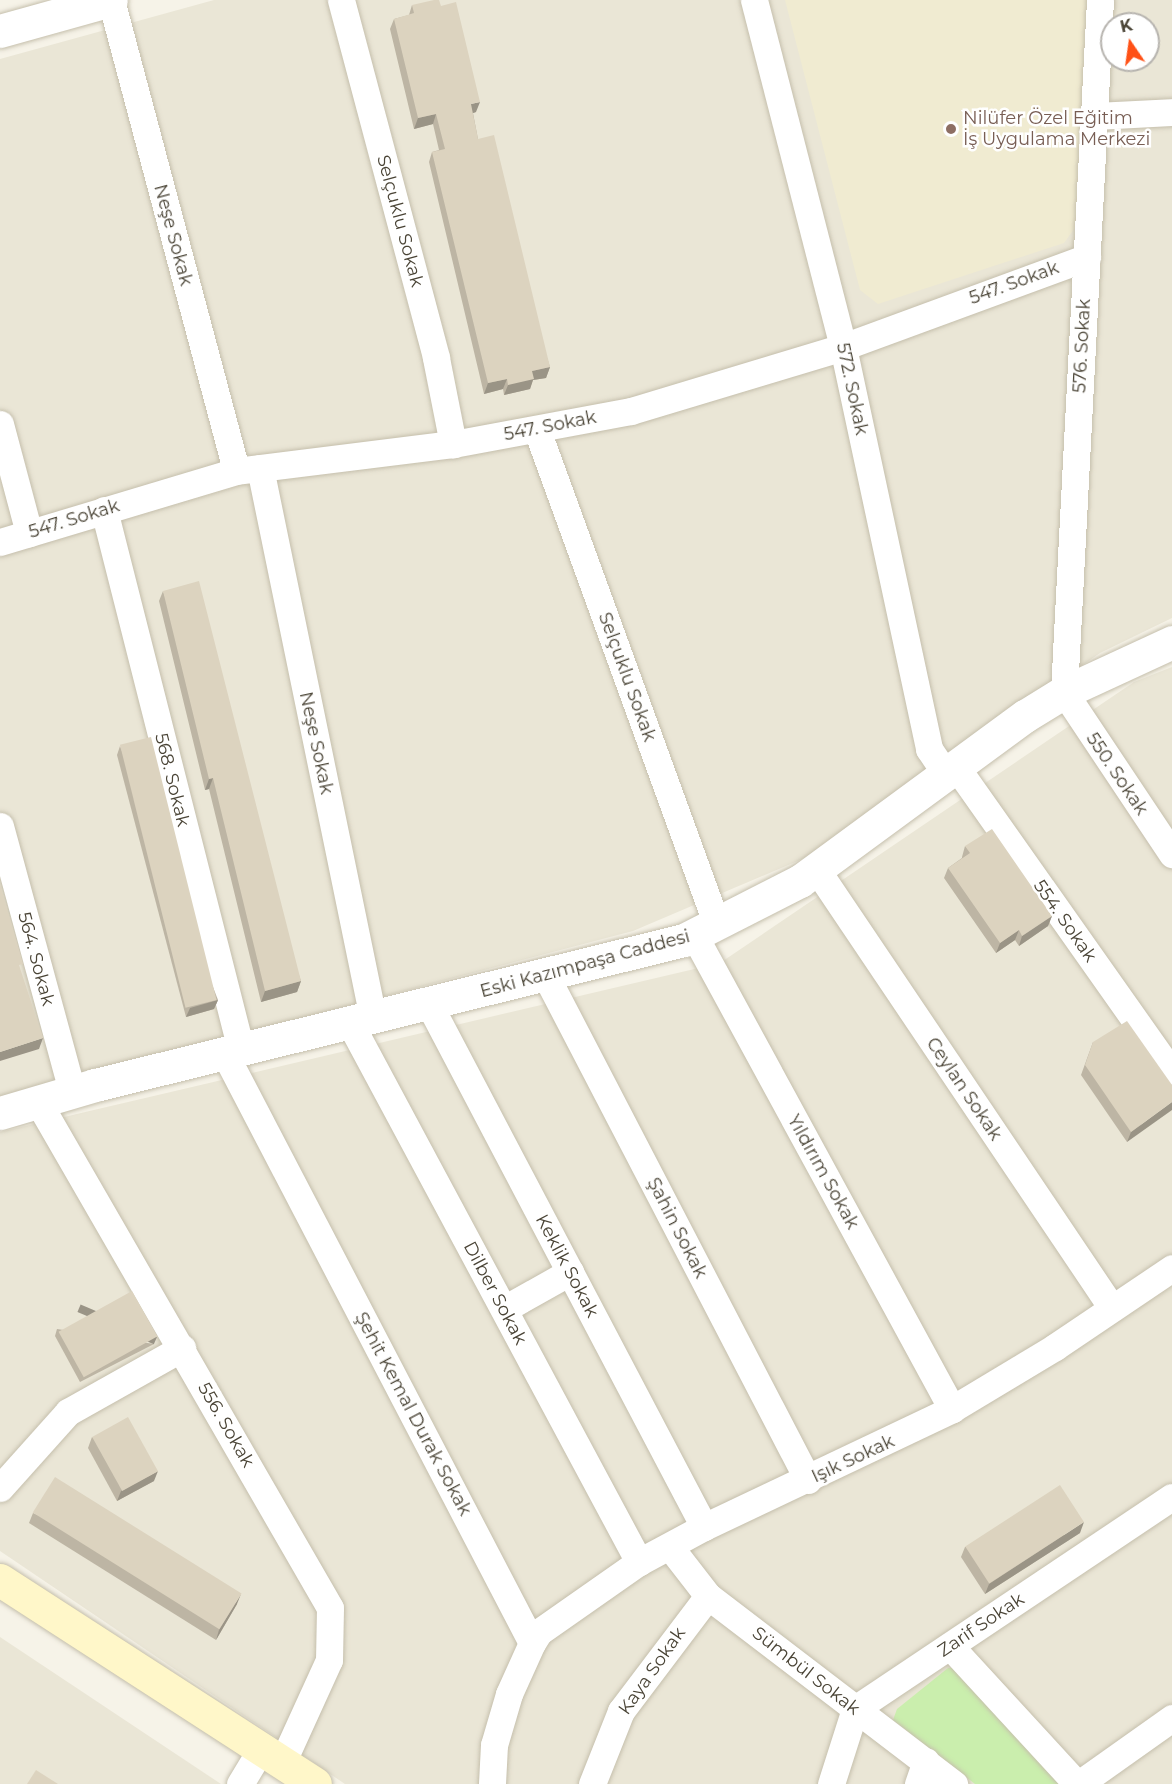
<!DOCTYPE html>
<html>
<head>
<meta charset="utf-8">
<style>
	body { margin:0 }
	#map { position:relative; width:1172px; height:1784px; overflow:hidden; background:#f6f3e8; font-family:Montserrat,sans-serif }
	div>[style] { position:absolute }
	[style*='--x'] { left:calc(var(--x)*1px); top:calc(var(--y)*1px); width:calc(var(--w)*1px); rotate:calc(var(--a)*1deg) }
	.residential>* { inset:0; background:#eae6d6 }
	.education>* { inset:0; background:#f0ebd1 }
	.green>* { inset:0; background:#caeead }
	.roads { filter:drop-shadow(0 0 2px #c5bfac) drop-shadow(0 0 2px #c5bfac) }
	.minor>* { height:27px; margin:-13.5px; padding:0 13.5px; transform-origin:13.5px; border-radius:13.5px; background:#fff }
	.tertiary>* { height:33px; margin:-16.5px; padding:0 16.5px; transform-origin:16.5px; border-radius:16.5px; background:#fff }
	.secondary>* { height:33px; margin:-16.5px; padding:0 16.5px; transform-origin:16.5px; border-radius:16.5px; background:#fff7c9 }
	.wall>* { inset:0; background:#bdb5a4 }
	.shaded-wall>* { inset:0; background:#9a9486; transform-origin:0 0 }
	.building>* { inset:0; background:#dcd3bf; transform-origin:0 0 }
	.dots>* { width:16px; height:16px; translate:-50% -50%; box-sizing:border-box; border:3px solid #fff; border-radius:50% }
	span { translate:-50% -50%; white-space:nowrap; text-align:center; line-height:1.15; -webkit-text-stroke:5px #fff; paint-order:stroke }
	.education-label { font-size:18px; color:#785e54 }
	.left { translate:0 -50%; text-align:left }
	.street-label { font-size:18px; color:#4a4436 }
	.north { position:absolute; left:1100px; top:12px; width:60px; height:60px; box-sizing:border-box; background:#fff; border:2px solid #b7b4af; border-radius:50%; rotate:347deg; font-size:16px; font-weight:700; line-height:24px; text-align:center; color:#4a4436 }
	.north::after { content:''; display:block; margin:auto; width:21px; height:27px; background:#ff5116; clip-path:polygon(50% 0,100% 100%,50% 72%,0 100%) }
</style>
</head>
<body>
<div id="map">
	<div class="residential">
		<div style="clip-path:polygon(evenodd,214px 0,1172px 0,1172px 618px,1100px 653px,807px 857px,633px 931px,0 1097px,0 59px,214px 0,1112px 24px,1148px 24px,1148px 60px,1112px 60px,1112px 24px)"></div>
		<div style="clip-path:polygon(1172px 667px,1172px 1784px,345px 1784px,0 1551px,0 1132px,720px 963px,1134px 682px)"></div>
		<div style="clip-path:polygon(0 1637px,221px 1784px,0 1784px)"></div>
	</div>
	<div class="education">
		<div style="clip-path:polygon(785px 0,1091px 0,1079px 222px,1064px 243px,878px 304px,860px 290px)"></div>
	</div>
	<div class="green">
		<div style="clip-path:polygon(958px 1667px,1064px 1784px,975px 1784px,893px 1720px,897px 1709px,948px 1668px)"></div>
	</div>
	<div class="roads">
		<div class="minor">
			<div style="--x:111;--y:0;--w:487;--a:75.1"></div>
			<div style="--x:341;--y:0;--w:370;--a:75.1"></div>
			<div style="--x:436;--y:358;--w:88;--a:78.8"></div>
			<div style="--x:754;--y:0;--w:358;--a:75.6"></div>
			<div style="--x:843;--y:347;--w:411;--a:77.9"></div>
			<div style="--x:929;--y:749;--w:32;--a:56"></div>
			<div style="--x:1100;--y:0;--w:693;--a:92.98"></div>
			<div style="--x:1064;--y:692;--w:195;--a:56.3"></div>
			<div style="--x:1094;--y:116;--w:78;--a:-2.9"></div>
			<div style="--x:0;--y:424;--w:113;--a:75.1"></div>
			<div style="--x:537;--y:430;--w:527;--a:70.02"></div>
			<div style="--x:260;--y:468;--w:561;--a:78.39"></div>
			<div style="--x:104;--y:510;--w:557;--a:75.76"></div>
			<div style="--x:0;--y:542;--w:246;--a:-16.7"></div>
			<div style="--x:236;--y:471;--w:219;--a:-7.1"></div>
			<div style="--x:453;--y:444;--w:181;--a:-10.5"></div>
			<div style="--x:631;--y:411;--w:221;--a:-16.8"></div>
			<div style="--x:843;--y:347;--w:260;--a:-20.2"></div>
			<div style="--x:957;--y:768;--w:373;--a:54.8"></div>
			<div style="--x:0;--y:826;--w:275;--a:74.8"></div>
			<div style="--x:817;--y:870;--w:528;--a:56.04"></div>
			<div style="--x:694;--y:935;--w:540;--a:61.44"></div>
			<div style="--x:546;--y:976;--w:568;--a:62.53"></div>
			<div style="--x:429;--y:1004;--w:591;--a:62.26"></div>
			<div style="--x:350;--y:1023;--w:612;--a:61.8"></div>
			<div style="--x:225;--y:1054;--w:664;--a:62.47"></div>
			<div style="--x:532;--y:1643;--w:56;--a:114.3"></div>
			<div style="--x:509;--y:1694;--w:53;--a:106.4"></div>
			<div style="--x:494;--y:1745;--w:39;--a:93"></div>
			<div style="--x:37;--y:1100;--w:586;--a:60.02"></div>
			<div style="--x:330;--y:1608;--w:52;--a:91.1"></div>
			<div style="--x:329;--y:1660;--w:113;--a:114.5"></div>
			<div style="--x:504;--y:1309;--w:76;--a:-29.3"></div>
			<div style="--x:0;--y:1488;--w:102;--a:-48.2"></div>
			<div style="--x:68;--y:1412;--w:131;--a:-29.3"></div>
			<div style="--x:670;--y:1547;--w:62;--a:52.2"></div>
			<div style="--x:708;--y:1596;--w:310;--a:37.4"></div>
			<div style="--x:532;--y:1643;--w:13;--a:-58"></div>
			<div style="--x:539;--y:1632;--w:122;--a:-35"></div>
			<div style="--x:639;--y:1562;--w:74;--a:-28.3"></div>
			<div style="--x:704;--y:1527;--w:275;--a:-25.4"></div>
			<div style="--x:952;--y:1409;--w:120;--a:-31"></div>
			<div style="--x:1055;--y:1347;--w:141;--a:-34"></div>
			<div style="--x:950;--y:1646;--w:188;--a:47.4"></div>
			<div style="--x:240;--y:1784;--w:41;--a:-59"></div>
			<div style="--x:592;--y:1784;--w:79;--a:-68.3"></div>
			<div style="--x:621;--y:1711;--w:144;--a:-52.9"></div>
			<div style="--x:831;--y:1784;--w:79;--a:-72.3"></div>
			<div style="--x:855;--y:1709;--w:381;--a:-33.8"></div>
			<div style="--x:918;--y:1784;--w:24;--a:-71"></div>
			<div style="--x:1079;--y:1784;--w:114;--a:-35.4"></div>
		</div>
		<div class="tertiary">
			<div style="--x:0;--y:31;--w:115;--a:-15.6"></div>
			<div style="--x:0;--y:1113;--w:99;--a:-16.4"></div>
			<div style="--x:95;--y:1085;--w:607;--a:-13.83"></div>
			<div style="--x:684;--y:940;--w:130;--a:-27"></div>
			<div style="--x:800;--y:881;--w:279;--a:-36.3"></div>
			<div style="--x:1025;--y:716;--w:46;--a:-31.6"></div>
			<div style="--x:1064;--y:692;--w:119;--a:-24.8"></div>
		</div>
		<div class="secondary">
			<div style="--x:0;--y:1580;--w:375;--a:32.9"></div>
		</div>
	</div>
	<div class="wall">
		<div style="clip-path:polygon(412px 5px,476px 112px,473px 113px,478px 139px,550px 367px,546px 378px,533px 380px,530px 389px,504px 395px,503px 389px,484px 394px,429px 162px,432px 152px,439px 150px,433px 124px,414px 129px,390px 29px,394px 19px,409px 15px)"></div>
		<div style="clip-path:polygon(163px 591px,301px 981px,297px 992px,261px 1002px,209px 789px,205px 790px,159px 601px)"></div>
		<div style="clip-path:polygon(120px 746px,218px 1000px,214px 1009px,186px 1017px,117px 755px)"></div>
		<div style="clip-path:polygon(965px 846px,1052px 916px,1048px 926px,1019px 946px,1015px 940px,996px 953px,944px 878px,948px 868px,962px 858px,962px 857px)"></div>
		<div style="clip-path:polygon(1093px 1042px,1172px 1085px,1127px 1142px,1081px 1075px)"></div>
		<div style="clip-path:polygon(57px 1329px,154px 1344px,80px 1382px,55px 1336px)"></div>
		<div style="clip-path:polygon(92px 1437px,154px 1481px,117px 1501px,88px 1448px)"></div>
		<div style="clip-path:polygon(33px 1513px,237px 1604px,216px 1640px,29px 1523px)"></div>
		<div style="clip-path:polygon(1080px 1533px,985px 1594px,961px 1557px,965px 1547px)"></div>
	</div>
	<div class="shaded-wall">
		<div style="clip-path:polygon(480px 102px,476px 112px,467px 115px,471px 104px)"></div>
		<div style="clip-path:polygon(436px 114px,433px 124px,414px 129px,418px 118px)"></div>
		<div style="clip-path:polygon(550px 367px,546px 378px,533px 380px,530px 389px,504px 395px,508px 385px,532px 371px)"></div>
		<div style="clip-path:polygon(507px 379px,503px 389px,484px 394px,488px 383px)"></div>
		<div style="clip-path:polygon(213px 778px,209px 789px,205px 790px,209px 779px)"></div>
		<div style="clip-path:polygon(1052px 916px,1048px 926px,1019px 946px,1022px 936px)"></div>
		<div style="clip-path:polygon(1019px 930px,1015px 940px,996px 953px,1000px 943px)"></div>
		<div style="clip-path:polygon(301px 981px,297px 992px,261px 1002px,265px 991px)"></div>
		<div style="clip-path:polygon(218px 1000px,214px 1009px,186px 1017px,190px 1008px)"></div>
		<div style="clip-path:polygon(43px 1038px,39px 1049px,0 1061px,0 1052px)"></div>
		<div style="clip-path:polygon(1172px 1102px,1172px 1110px,1127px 1142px,1131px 1132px)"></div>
		<div style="left:157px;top:1337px;width:8px;height:83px;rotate:113deg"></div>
		<div style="clip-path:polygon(158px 1471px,154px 1481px,117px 1501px,121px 1491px)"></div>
		<div style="clip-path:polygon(1084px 1522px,1080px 1533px,985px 1594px,989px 1584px)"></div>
		<div style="clip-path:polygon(241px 1594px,237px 1604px,216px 1640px,219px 1630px)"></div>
	</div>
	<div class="building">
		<div style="clip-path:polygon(434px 0,439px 0,441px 6px,456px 2px,480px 102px,471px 104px,478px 139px,494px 135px,550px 367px,532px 371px,534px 379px,508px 385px,507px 379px,488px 383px,432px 152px,445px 149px,436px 114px,418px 118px,394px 19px,414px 13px,412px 5px)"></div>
		<div style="clip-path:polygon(199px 581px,301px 981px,265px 991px,213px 778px,209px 779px,163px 591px)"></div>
		<div style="left:151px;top:737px;width:271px;height:32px;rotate:76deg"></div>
		<div style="clip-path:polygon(992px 829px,1052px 916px,1022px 936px,1019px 930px,1000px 943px,948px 868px,970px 853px,965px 846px)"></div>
		<div style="clip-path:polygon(0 884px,23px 964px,19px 965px,43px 1038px,0 1052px)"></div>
		<div style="clip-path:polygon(1127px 1021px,1172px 1085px,1172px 1102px,1131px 1132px,1085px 1065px,1093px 1042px)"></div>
		<div style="left:132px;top:1291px;width:52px;height:84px;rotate:61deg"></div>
		<div style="left:128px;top:1417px;width:62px;height:41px;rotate:61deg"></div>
		<div style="left:55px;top:1477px;width:220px;height:42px;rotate:32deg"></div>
		<div style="left:1060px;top:1485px;width:44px;height:113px;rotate:57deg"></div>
		<div style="clip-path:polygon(36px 1770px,58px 1784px,27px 1784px)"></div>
	</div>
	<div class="dots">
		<div style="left:951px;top:129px;background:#8d6e63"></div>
	</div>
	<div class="education-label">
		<span class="left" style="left:963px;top:129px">Nilüfer Özel Eğitim<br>İş Uygulama Merkezi</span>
	</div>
	<div class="street-label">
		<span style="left:400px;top:221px;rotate:75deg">Selçuklu Sokak</span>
		<span style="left:173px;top:235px;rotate:75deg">Neşe Sokak</span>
		<span style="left:1014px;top:283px;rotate:-20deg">547. Sokak</span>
		<span style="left:1082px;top:346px;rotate:-87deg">576. Sokak</span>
		<span style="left:852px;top:389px;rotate:78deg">572. Sokak</span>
		<span style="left:550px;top:426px;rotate:-11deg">547. Sokak</span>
		<span style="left:74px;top:519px;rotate:-17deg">547. Sokak</span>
		<span style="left:627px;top:677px;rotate:70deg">Selçuklu Sokak</span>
		<span style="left:316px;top:743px;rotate:78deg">Neşe Sokak</span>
		<span style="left:1117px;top:774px;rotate:56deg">550. Sokak</span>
		<span style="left:172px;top:780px;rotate:76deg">568. Sokak</span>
		<span style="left:1065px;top:921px;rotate:55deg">554. Sokak</span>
		<span style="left:36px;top:959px;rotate:75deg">564. Sokak</span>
		<span style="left:585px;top:964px;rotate:-15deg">Eski Kazımpaşa Caddesi</span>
		<span style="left:964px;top:1089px;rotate:56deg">Ceylan Sokak</span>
		<span style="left:823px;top:1172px;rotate:61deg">Yıldırım Sokak</span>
		<span style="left:677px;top:1228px;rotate:63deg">Şahin Sokak</span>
		<span style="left:567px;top:1266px;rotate:62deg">Keklik Sokak</span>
		<span style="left:495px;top:1293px;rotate:62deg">Dilber Sokak</span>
		<span style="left:413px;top:1414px;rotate:62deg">Şehit Kemal Durak Sokak</span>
		<span style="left:226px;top:1425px;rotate:60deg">556. Sokak</span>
		<span style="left:853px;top:1459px;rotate:-25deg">Işık Sokak</span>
		<span style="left:981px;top:1625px;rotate:-34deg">Zarif Sokak</span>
		<span style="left:652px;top:1671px;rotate:-55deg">Kaya Sokak</span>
		<span style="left:806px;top:1671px;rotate:38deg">Sümbül Sokak</span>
	</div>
	<div class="north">K</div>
</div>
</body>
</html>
